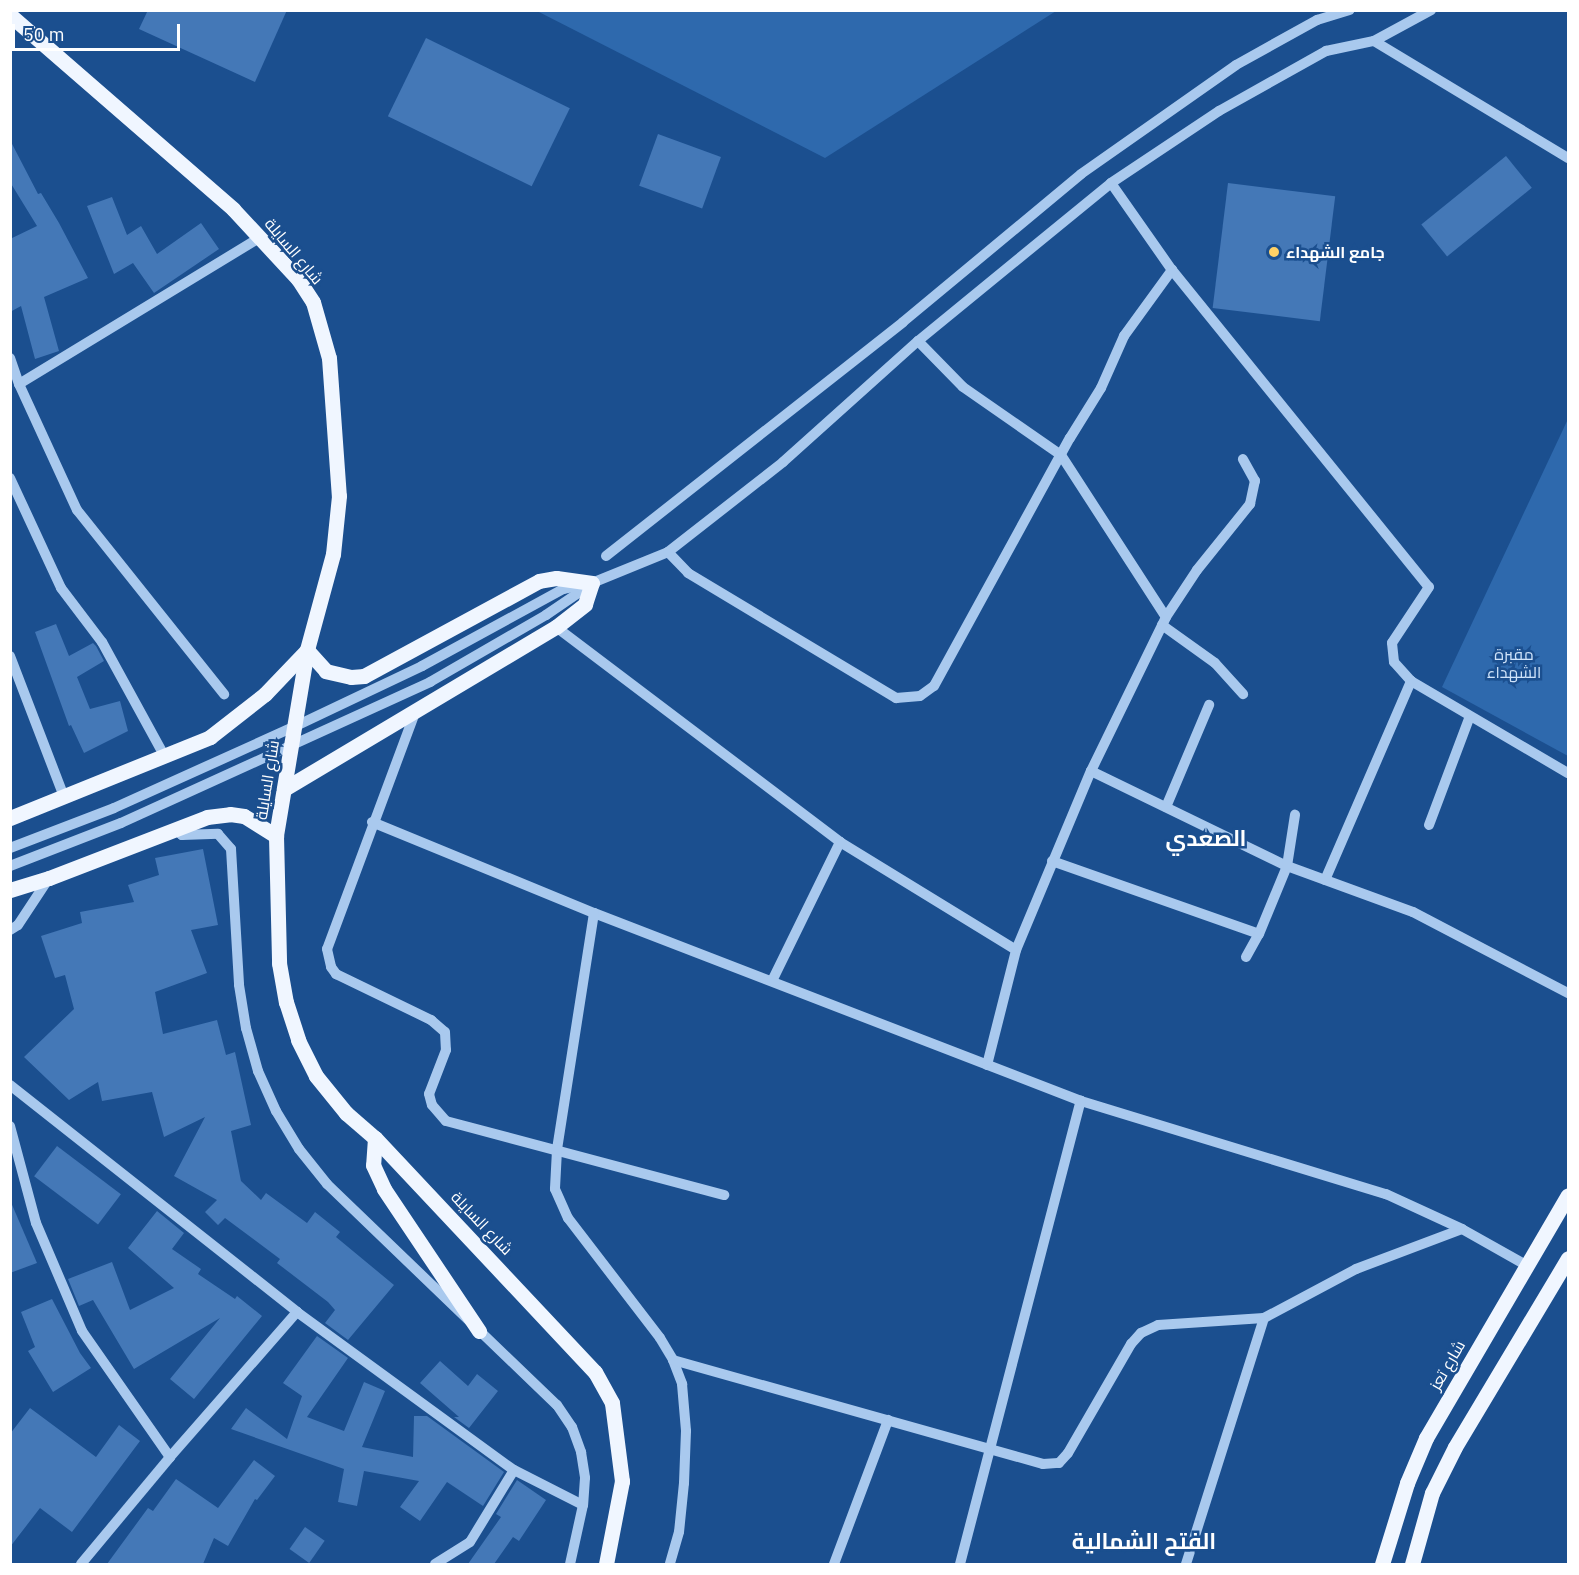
<!DOCTYPE html>
<html>
<head>
<meta charset="utf-8">
<style>
	body { margin:0 }
	#map { position:relative; width:1579px; height:1575px; overflow:hidden; background:#1b4f8f; font-family:"IBM Plex Sans",Cairo,sans-serif }
	div>[style] { position:absolute }
	[style*='--x'] { left:calc(var(--x)*1px); top:calc(var(--y)*1px); width:calc(var(--w)*1px); rotate:calc(var(--a)*1deg) }
	.green>* { inset:0; background:#2e69ad }
	.building>* { inset:0; background:#4478b7; transform-origin:0 0 }
	.minor>* { height:10px; margin:-5px; padding:0 5px; transform-origin:5px; border-radius:5px; background:#a9c9ee }
	.major>* { height:15px; margin:-7.5px; padding:0 7.5px; transform-origin:7.5px; border-radius:7.5px; background:#f0f6ff }
	.dots>* { width:16px; height:16px; translate:-50% -50%; box-sizing:border-box; border:3px solid #1b4f8f; border-radius:50% }
	span { translate:-50% -50%; white-space:nowrap; text-align:center; line-height:1.15; -webkit-text-stroke:5px #1b4f8f; paint-order:stroke }
	.street-label { font-size:16px; color:#fff }
	.poi-label { font-size:16px; color:#fff; font-weight:700 }
	.left { translate:0 -50%; text-align:left }
	.park-label { font-size:16px; color:#cfe3fa }
	.district-label { font-size:22px; color:#fff; font-weight:700 }
	.frame { position:absolute; inset:0; border:12px solid #fff; pointer-events:none }
	.scale { position:absolute; left:12px; top:24px; width:168px; height:27px; box-sizing:border-box; border:3px solid #fff; border-top:0; padding-left:8px; font-size:18px; line-height:21px; white-space:nowrap; color:#fff; -webkit-text-stroke:4px #1b4f8f; paint-order:stroke }
</style>
</head>
<body>
<div id="map">
	<div class="green">
		<div style="clip-path:polygon(537px 11px,1056px 10px,1056px 11px,825px 158px)"></div>
		<div style="clip-path:polygon(1568px 419px,1568px 756px,1442px 687px)"></div>
	</div>
	<div class="building">
		<div style="clip-path:polygon(148px 10px,287px 10px,255px 82px,139px 29px)"></div>
		<div style="left:426px;top:38px;width:160px;height:87px;rotate:26deg"></div>
		<div style="left:658px;top:134px;width:67px;height:55px;rotate:20deg"></div>
		<div style="clip-path:polygon(10px 140px,38px 194px,41px 193px,59px 223px,88px 278px,44px 297px,59px 351px,35px 359px,21px 306px,10px 312px,10px 239px,37px 226px,10px 182px)"></div>
		<div style="left:1506px;top:156px;width:41px;height:109px;rotate:51deg"></div>
		<div style="left:1228px;top:183px;width:108px;height:126px;rotate:7deg"></div>
		<div style="clip-path:polygon(112px 197px,127px 235px,141px 226px,157px 254px,201px 223px,219px 249px,154px 293px,133px 263px,114px 274px,87px 206px)"></div>
		<div style="clip-path:polygon(56px 624px,69px 656px,93px 643px,96px 646px,104px 661px,77px 677px,90px 709px,120px 701px,128px 731px,84px 753px,71px 725px,69px 726px,35px 632px)"></div>
		<div style="clip-path:polygon(203px 849px,218px 925px,191px 930px,207px 973px,155px 992px,163px 1034px,217px 1020px,226px 1055px,235px 1052px,251px 1125px,231px 1131px,241px 1181px,261px 1200px,266px 1193px,307px 1223px,315px 1212px,340px 1232px,336px 1237px,394px 1285px,348px 1340px,325px 1323px,335px 1310px,328px 1302px,277px 1263px,280px 1259px,225px 1218px,218px 1225px,205px 1212px,217px 1200px,174px 1176px,205px 1117px,164px 1137px,152px 1092px,102px 1101px,98px 1082px,69px 1100px,24px 1057px,74px 1009px,65px 975px,55px 978px,41px 936px,82px 923px,80px 912px,134px 902px,128px 885px,159px 875px,155px 858px)"></div>
		<div style="left:57px;top:1146px;width:80px;height:38px;rotate:37deg"></div>
		<div style="clip-path:polygon(10px 1200px,37px 1263px,10px 1273px)"></div>
		<div style="clip-path:polygon(157px 1211px,184px 1233px,172px 1249px,201px 1269px,198px 1274px,235px 1299px,237px 1296px,262px 1316px,194px 1399px,170px 1379px,220px 1318px,134px 1369px,93px 1300px,79px 1306px,68px 1279px,112px 1262px,130px 1310px,174px 1288px,128px 1248px)"></div>
		<div style="clip-path:polygon(52px 1299px,80px 1353px,91px 1368px,53px 1392px,28px 1351px,35px 1347px,21px 1312px)"></div>
		<div style="clip-path:polygon(317px 1336px,348px 1358px,307px 1417px,344px 1431px,364px 1382px,385px 1391px,362px 1447px,413px 1457px,414px 1416px,427px 1416px,504px 1472px,483px 1506px,447px 1482px,420px 1521px,400px 1507px,419px 1481px,364px 1471px,357px 1506px,338px 1502px,344px 1469px,231px 1429px,246px 1408px,287px 1439px,302px 1396px,283px 1383px)"></div>
		<div style="clip-path:polygon(440px 1361px,468px 1386px,477px 1374px,498px 1391px,469px 1428px,454px 1417px,459px 1417px,420px 1383px)"></div>
		<div style="clip-path:polygon(30px 1408px,96px 1457px,119px 1425px,140px 1441px,72px 1532px,40px 1508px,10px 1547px,10px 1434px)"></div>
		<div style="clip-path:polygon(254px 1460px,275px 1476px,257px 1500px,255px 1499px,228px 1546px,214px 1538px,203px 1564px,107px 1564px,148px 1508px,153px 1511px,176px 1479px,218px 1508px)"></div>
		<div style="clip-path:polygon(517px 1480px,546px 1500px,519px 1541px,513px 1537px,494px 1564px,468px 1564px,501px 1517px,496px 1514px)"></div>
		<div style="left:305px;top:1527px;width:24px;height:27px;rotate:35deg"></div>
	</div>
	<div class="minor">
		<div style="--x:1374;--y:41;--w:65;--a:-28.5"></div>
		<div style="--x:1111;--y:183;--w:106;--a:55"></div>
		<div style="--x:1172;--y:270;--w:408;--a:51"></div>
		<div style="--x:1429;--y:587;--w:67;--a:123.5"></div>
		<div style="--x:1392;--y:643;--w:19;--a:84"></div>
		<div style="--x:1394;--y:662;--w:25;--a:48"></div>
		<div style="--x:1411;--y:681;--w:182;--a:30.4"></div>
		<div style="--x:918;--y:341;--w:64;--a:45.6"></div>
		<div style="--x:963;--y:387;--w:119;--a:34.8"></div>
		<div style="--x:1061;--y:455;--w:193;--a:57.1"></div>
		<div style="--x:10;--y:358;--w:28;--a:71"></div>
		<div style="--x:19;--y:384;--w:139;--a:65.3"></div>
		<div style="--x:77;--y:510;--w:236;--a:51.4"></div>
		<div style="--x:19;--y:384;--w:283;--a:-31.3"></div>
		<div style="--x:10;--y:478;--w:121;--a:65.1"></div>
		<div style="--x:61;--y:588;--w:68;--a:52.8"></div>
		<div style="--x:102;--y:642;--w:131;--a:61.3"></div>
		<div style="--x:668;--y:552;--w:29;--a:46"></div>
		<div style="--x:688;--y:573;--w:243;--a:31"></div>
		<div style="--x:896;--y:698;--w:24;--a:-5"></div>
		<div style="--x:920;--y:696;--w:17;--a:-36"></div>
		<div style="--x:934;--y:686;--w:283;--a:-61.3"></div>
		<div style="--x:1070;--y:438;--w:59;--a:-58.2"></div>
		<div style="--x:1101;--y:388;--w:57;--a:-66.1"></div>
		<div style="--x:1124;--y:336;--w:82;--a:-54"></div>
		<div style="--x:606;--y:556;--w:378;--a:-38.2"></div>
		<div style="--x:903;--y:322;--w:231;--a:-39.7"></div>
		<div style="--x:1081;--y:174;--w:189;--a:-35.1"></div>
		<div style="--x:1236;--y:65;--w:93;--a:-29.1"></div>
		<div style="--x:1317;--y:20;--w:34;--a:-17"></div>
		<div style="--x:1162;--y:625;--w:65;--a:35.6"></div>
		<div style="--x:1215;--y:663;--w:42;--a:47.9"></div>
		<div style="--x:556;--y:627;--w:356;--a:37.1"></div>
		<div style="--x:840;--y:842;--w:206;--a:31.5"></div>
		<div style="--x:10;--y:656;--w:151;--a:69"></div>
		<div style="--x:416;--y:710;--w:255;--a:110.4"></div>
		<div style="--x:327;--y:949;--w:18;--a:77"></div>
		<div style="--x:331;--y:967;--w:9;--a:54"></div>
		<div style="--x:336;--y:974;--w:106;--a:25.8"></div>
		<div style="--x:431;--y:1020;--w:18;--a:41"></div>
		<div style="--x:445;--y:1032;--w:18;--a:87"></div>
		<div style="--x:446;--y:1050;--w:47;--a:111.1"></div>
		<div style="--x:429;--y:1094;--w:11;--a:75"></div>
		<div style="--x:432;--y:1105;--w:21;--a:49"></div>
		<div style="--x:446;--y:1121;--w:288;--a:14.9"></div>
		<div style="--x:1091;--y:771;--w:218;--a:25.9"></div>
		<div style="--x:1287;--y:866;--w:134;--a:20.1"></div>
		<div style="--x:1413;--y:912;--w:175;--a:27.6"></div>
		<div style="--x:1166;--y:807;--w:111;--a:-67.1"></div>
		<div style="--x:372;--y:822;--w:240;--a:22.3"></div>
		<div style="--x:594;--y:913;--w:522;--a:21.11"></div>
		<div style="--x:1081;--y:1101;--w:319;--a:17"></div>
		<div style="--x:1386;--y:1194;--w:84;--a:24.7"></div>
		<div style="--x:1462;--y:1229;--w:73;--a:29.4"></div>
		<div style="--x:1429;--y:825;--w:116;--a:-69.4"></div>
		<div style="--x:175;--y:829;--w:9;--a:41"></div>
		<div style="--x:182;--y:835;--w:36;--a:-2"></div>
		<div style="--x:218;--y:834;--w:20;--a:49"></div>
		<div style="--x:231;--y:849;--w:136;--a:86.6"></div>
		<div style="--x:239;--y:985;--w:44;--a:80.8"></div>
		<div style="--x:246;--y:1028;--w:45;--a:74.4"></div>
		<div style="--x:258;--y:1071;--w:44;--a:65.8"></div>
		<div style="--x:276;--y:1111;--w:44;--a:58.8"></div>
		<div style="--x:299;--y:1149;--w:45;--a:51.3"></div>
		<div style="--x:327;--y:1184;--w:319;--a:43.9"></div>
		<div style="--x:557;--y:1405;--w:27;--a:56"></div>
		<div style="--x:572;--y:1427;--w:27;--a:70"></div>
		<div style="--x:581;--y:1452;--w:26;--a:81"></div>
		<div style="--x:585;--y:1478;--w:27;--a:94"></div>
		<div style="--x:583;--y:1505;--w:60;--a:102.4"></div>
		<div style="--x:10;--y:848;--w:111;--a:-21"></div>
		<div style="--x:114;--y:808;--w:202;--a:-24.3"></div>
		<div style="--x:298;--y:725;--w:137;--a:-25.4"></div>
		<div style="--x:422;--y:666;--w:161;--a:-28.6"></div>
		<div style="--x:563;--y:589;--w:30;--a:-12"></div>
		<div style="--x:592;--y:583;--w:82;--a:-22.2"></div>
		<div style="--x:668;--y:552;--w:146;--a:-38"></div>
		<div style="--x:783;--y:462;--w:181;--a:-41.9"></div>
		<div style="--x:918;--y:341;--w:249;--a:-39.3"></div>
		<div style="--x:1111;--y:183;--w:130;--a:-33.7"></div>
		<div style="--x:1219;--y:111;--w:123;--a:-29.3"></div>
		<div style="--x:1326;--y:51;--w:49;--a:-11.8"></div>
		<div style="--x:1374;--y:41;--w:227;--a:31.1"></div>
		<div style="--x:1052;--y:861;--w:219;--a:19.4"></div>
		<div style="--x:10;--y:866;--w:119;--a:-21.2"></div>
		<div style="--x:121;--y:823;--w:340;--a:-24.5"></div>
		<div style="--x:430;--y:682;--w:134;--a:-30"></div>
		<div style="--x:546;--y:615;--w:50;--a:-34.3"></div>
		<div style="--x:1325;--y:880;--w:217;--a:-66.6"></div>
		<div style="--x:594;--y:913;--w:240;--a:98.9"></div>
		<div style="--x:557;--y:1150;--w:39;--a:93"></div>
		<div style="--x:555;--y:1189;--w:32;--a:66"></div>
		<div style="--x:568;--y:1218;--w:151;--a:52.5"></div>
		<div style="--x:660;--y:1338;--w:26;--a:59"></div>
		<div style="--x:673;--y:1360;--w:26;--a:69"></div>
		<div style="--x:682;--y:1384;--w:47;--a:85.1"></div>
		<div style="--x:686;--y:1431;--w:52;--a:92.2"></div>
		<div style="--x:684;--y:1483;--w:49;--a:95.8"></div>
		<div style="--x:679;--y:1532;--w:33;--a:106"></div>
		<div style="--x:10;--y:930;--w:9;--a:-32"></div>
		<div style="--x:18;--y:925;--w:56;--a:-56.6"></div>
		<div style="--x:1246;--y:957;--w:26;--a:-61"></div>
		<div style="--x:1259;--y:934;--w:74;--a:-67.6"></div>
		<div style="--x:1287;--y:866;--w:52;--a:-81.1"></div>
		<div style="--x:772;--y:981;--w:155;--a:-63.9"></div>
		<div style="--x:987;--y:1065;--w:119;--a:-75.8"></div>
		<div style="--x:1016;--y:950;--w:194;--a:-67.3"></div>
		<div style="--x:1091;--y:771;--w:171;--a:-64"></div>
		<div style="--x:1166;--y:617;--w:56;--a:-56.6"></div>
		<div style="--x:1197;--y:570;--w:85;--a:-51.2"></div>
		<div style="--x:1250;--y:504;--w:24;--a:-78"></div>
		<div style="--x:1255;--y:481;--w:25;--a:-119"></div>
		<div style="--x:10;--y:1085;--w:366;--a:38.3"></div>
		<div style="--x:297;--y:1312;--w:268;--a:36.1"></div>
		<div style="--x:514;--y:1470;--w:77;--a:26.9"></div>
		<div style="--x:10;--y:1126;--w:100;--a:75"></div>
		<div style="--x:36;--y:1223;--w:117;--a:66.9"></div>
		<div style="--x:82;--y:1331;--w:154;--a:55.1"></div>
		<div style="--x:673;--y:1360;--w:384;--a:15.7"></div>
		<div style="--x:1043;--y:1464;--w:16;--a:-4"></div>
		<div style="--x:1059;--y:1463;--w:13;--a:-48"></div>
		<div style="--x:1068;--y:1453;--w:126;--a:-60"></div>
		<div style="--x:1131;--y:1344;--w:15;--a:-48"></div>
		<div style="--x:1141;--y:1333;--w:19;--a:-25"></div>
		<div style="--x:1158;--y:1325;--w:106;--a:-3.8"></div>
		<div style="--x:1264;--y:1318;--w:104;--a:-28"></div>
		<div style="--x:1356;--y:1269;--w:113;--a:-20.7"></div>
		<div style="--x:81;--y:1564;--w:139;--a:-50.2"></div>
		<div style="--x:170;--y:1457;--w:193;--a:-48.8"></div>
		<div style="--x:435;--y:1564;--w:41;--a:-32.2"></div>
		<div style="--x:470;--y:1542;--w:84;--a:-58.6"></div>
		<div style="--x:834;--y:1564;--w:154;--a:-69.4"></div>
		<div style="--x:960;--y:1564;--w:479;--a:-75.4"></div>
		<div style="--x:1186;--y:1564;--w:258;--a:-72.4"></div>
	</div>
	<div class="major">
		<div style="--x:10;--y:15;--w:296;--a:41"></div>
		<div style="--x:233;--y:209;--w:96;--a:47.1"></div>
		<div style="--x:298;--y:279;--w:27;--a:57"></div>
		<div style="--x:313;--y:302;--w:58;--a:74.1"></div>
		<div style="--x:329;--y:358;--w:138;--a:85.9"></div>
		<div style="--x:339;--y:496;--w:58;--a:95.9"></div>
		<div style="--x:333;--y:554;--w:99;--a:105.2"></div>
		<div style="--x:307;--y:650;--w:189;--a:99.5"></div>
		<div style="--x:276;--y:836;--w:127;--a:88.6"></div>
		<div style="--x:279;--y:963;--w:40;--a:80"></div>
		<div style="--x:286;--y:1002;--w:40;--a:72"></div>
		<div style="--x:298;--y:1040;--w:40;--a:63.4"></div>
		<div style="--x:316;--y:1076;--w:48;--a:51"></div>
		<div style="--x:346;--y:1113;--w:38;--a:41"></div>
		<div style="--x:375;--y:1138;--w:321;--a:46.8"></div>
		<div style="--x:595;--y:1372;--w:35;--a:61"></div>
		<div style="--x:612;--y:1403;--w:79;--a:82.7"></div>
		<div style="--x:622;--y:1481;--w:85;--a:100.9"></div>
		<div style="--x:284;--y:789;--w:317;--a:-30.8"></div>
		<div style="--x:556;--y:627;--w:37;--a:-38"></div>
		<div style="--x:585;--y:604;--w:22;--a:-72"></div>
		<div style="--x:592;--y:583;--w:36;--a:-172"></div>
		<div style="--x:556;--y:578;--w:17;--a:170"></div>
		<div style="--x:539;--y:581;--w:199;--a:151.5"></div>
		<div style="--x:364;--y:676;--w:13;--a:176"></div>
		<div style="--x:351;--y:677;--w:26;--a:-167"></div>
		<div style="--x:326;--y:671;--w:28;--a:-132"></div>
		<div style="--x:10;--y:818;--w:216;--a:-22"></div>
		<div style="--x:210;--y:737;--w:70;--a:-38"></div>
		<div style="--x:265;--y:694;--w:61;--a:-46.3"></div>
		<div style="--x:10;--y:890;--w:41;--a:-17.1"></div>
		<div style="--x:49;--y:878;--w:169;--a:-21.1"></div>
		<div style="--x:207;--y:817;--w:23;--a:-7"></div>
		<div style="--x:230;--y:814;--w:14;--a:8"></div>
		<div style="--x:244;--y:816;--w:38;--a:32"></div>
		<div style="--x:375;--y:1138;--w:27;--a:94"></div>
		<div style="--x:373;--y:1165;--w:26;--a:65"></div>
		<div style="--x:384;--y:1189;--w:171;--a:56.2"></div>
		<div style="--x:1382;--y:1564;--w:85;--a:-72.8"></div>
		<div style="--x:1407;--y:1483;--w:49;--a:-67.1"></div>
		<div style="--x:1426;--y:1438;--w:281;--a:-59.7"></div>
		<div style="--x:1412;--y:1564;--w:74;--a:-74.3"></div>
		<div style="--x:1432;--y:1493;--w:51;--a:-63.4"></div>
		<div style="--x:1455;--y:1447;--w:220;--a:-59.1"></div>
	</div>
	<div class="dots">
		<div style="left:1274px;top:252px;background:#ffd166"></div>
	</div>
	<div class="street-label">
		<span style="left:294px;top:251px;rotate:50deg">شارع السايلة</span>
		<span style="left:267px;top:780px;rotate:-81deg">شارع السايلة</span>
		<span style="left:482px;top:1223px;rotate:46deg">شارع السايلة</span>
		<span style="left:1447px;top:1365px;rotate:-60deg">شارع تعز</span>
	</div>
	<div class="poi-label">
		<span class="left" style="left:1286px;top:252px">جامع الشهداء</span>
	</div>
	<div class="park-label">
		<span style="left:1514px;top:663px">مقبرة<br>الشهداء</span>
	</div>
	<div class="district-label">
		<span style="left:1206px;top:838px">الصعدي</span>
		<span style="left:1144px;top:1541px">الفتح الشمالية</span>
	</div>
	<div class="frame"></div>
	<div class="scale">50 m</div>
</div>
</body>
</html>
